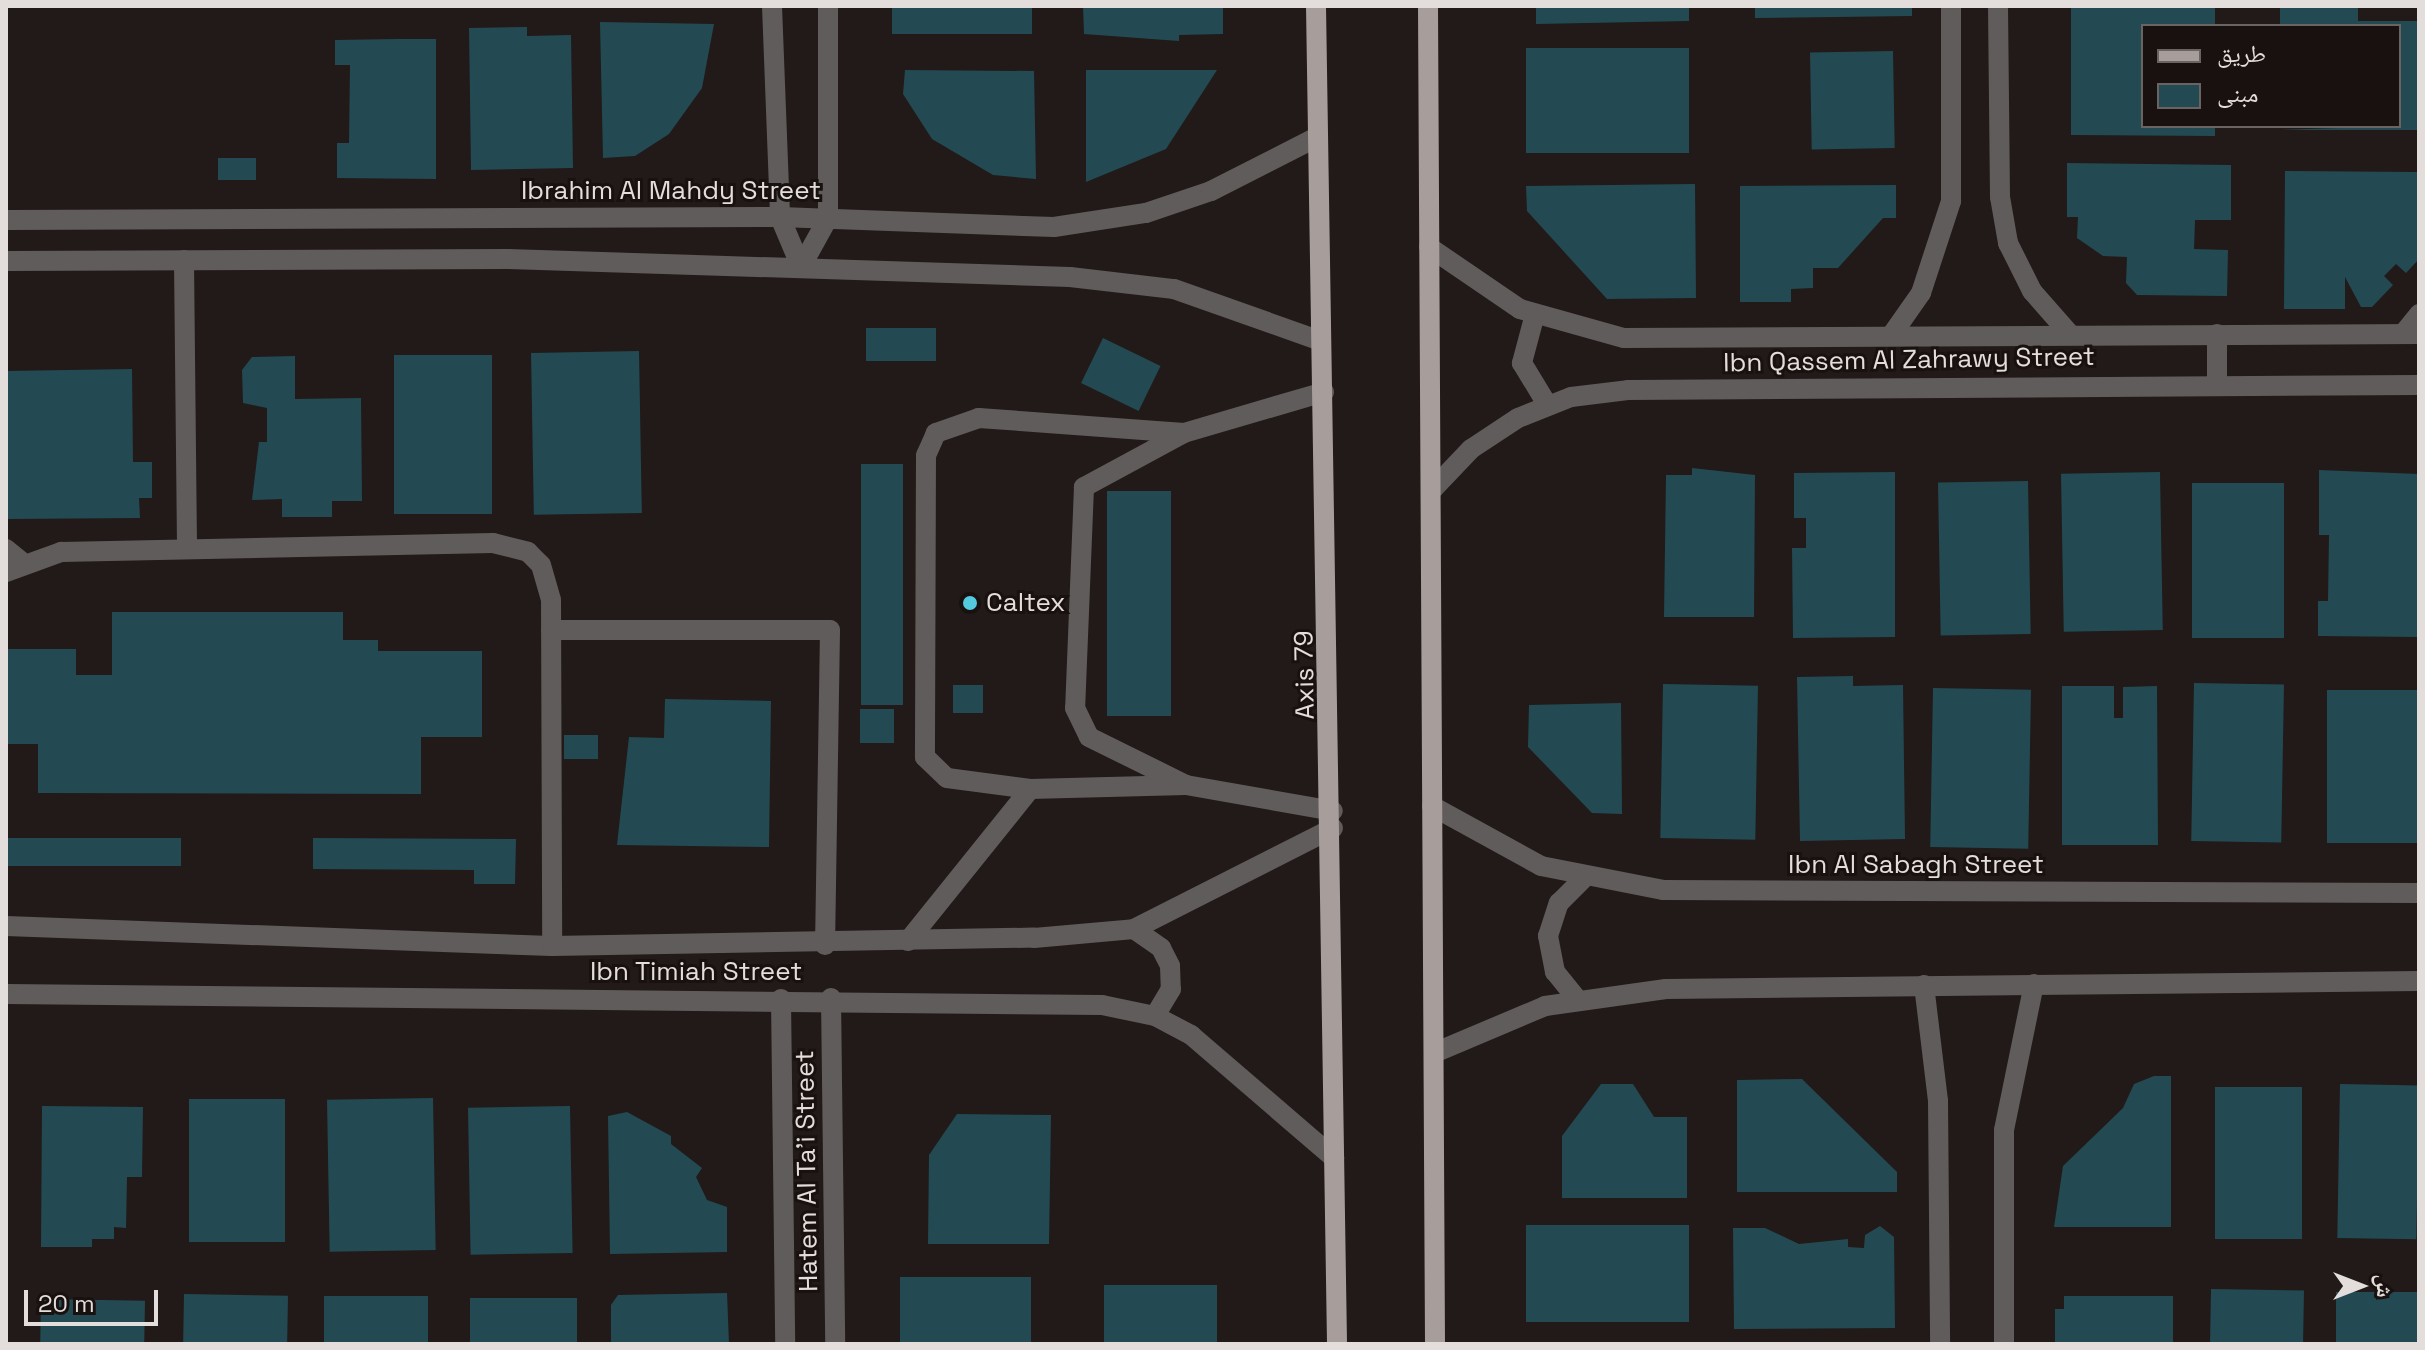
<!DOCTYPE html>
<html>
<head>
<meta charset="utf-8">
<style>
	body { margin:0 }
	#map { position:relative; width:2425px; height:1350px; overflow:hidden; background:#211a18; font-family:"Space Grotesk","Noto Naskh Arabic",sans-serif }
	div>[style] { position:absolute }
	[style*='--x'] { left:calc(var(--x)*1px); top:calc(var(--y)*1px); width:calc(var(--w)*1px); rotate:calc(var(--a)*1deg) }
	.building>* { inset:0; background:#234a52; transform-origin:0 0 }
	.minor>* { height:20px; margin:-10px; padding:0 10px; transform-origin:10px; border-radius:10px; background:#615c5c }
	.major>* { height:20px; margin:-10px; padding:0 10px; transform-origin:10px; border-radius:10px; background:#a79e9c }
	.dots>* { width:22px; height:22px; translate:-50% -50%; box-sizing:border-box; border:4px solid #181110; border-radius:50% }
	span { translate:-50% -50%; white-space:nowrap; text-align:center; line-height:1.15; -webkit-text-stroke:6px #181110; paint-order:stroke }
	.street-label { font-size:26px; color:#e3dddc }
	.poi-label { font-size:26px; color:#e3dddc }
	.left { translate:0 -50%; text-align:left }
	.frame { position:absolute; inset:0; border:8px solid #e3dddc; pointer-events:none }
	.legend { position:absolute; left:2141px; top:24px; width:260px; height:104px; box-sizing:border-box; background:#181110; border:2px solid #696362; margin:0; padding:10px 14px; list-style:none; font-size:24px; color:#e3dddc }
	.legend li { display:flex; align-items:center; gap:16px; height:40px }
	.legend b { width:40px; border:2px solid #696362 }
	.north { position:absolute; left:2321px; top:1246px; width:80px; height:80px; -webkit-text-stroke:6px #181110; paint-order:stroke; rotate:90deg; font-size:22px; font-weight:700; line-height:32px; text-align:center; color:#e3dddc }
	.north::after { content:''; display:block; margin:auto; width:28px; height:36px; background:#e3dddc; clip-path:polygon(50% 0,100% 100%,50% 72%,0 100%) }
	.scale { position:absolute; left:24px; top:1290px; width:134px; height:36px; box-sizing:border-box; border:4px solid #e3dddc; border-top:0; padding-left:10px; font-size:24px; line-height:28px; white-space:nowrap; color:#e3dddc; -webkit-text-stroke:6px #181110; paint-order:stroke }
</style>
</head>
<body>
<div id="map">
	<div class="building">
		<div style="left:892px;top:6px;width:140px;height:28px"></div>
		<div style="clip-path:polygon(1083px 6px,1223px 6px,1223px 34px,1179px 35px,1179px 41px,1084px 34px)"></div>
		<div style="clip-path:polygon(1536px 6px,1689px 6px,1689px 21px,1536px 24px)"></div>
		<div style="clip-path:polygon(1755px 6px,1912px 6px,1912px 16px,1755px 18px)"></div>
		<div style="clip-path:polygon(2071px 6px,2215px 6px,2215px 26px,2143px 26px,2143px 126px,2215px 126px,2215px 136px,2071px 135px)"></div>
		<div style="clip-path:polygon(2280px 6px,2358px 6px,2358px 21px,2419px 21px,2419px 130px,2280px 130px,2399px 126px,2399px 26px,2280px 26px)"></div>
		<div style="clip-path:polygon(600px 22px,714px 24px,702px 88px,669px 134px,635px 156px,603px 158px)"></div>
		<div style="clip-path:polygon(527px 27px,527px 36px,571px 35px,573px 168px,471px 170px,469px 28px)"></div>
		<div style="clip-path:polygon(397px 39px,436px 39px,436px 179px,337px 178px,337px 143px,349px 143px,350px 65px,335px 65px,335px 40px)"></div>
		<div style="left:1526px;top:48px;width:163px;height:105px"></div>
		<div style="left:1893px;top:51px;width:97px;height:83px;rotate:89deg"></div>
		<div style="clip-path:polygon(905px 70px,1034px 71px,1036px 179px,993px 175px,932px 139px,903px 94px)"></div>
		<div style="clip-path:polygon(1086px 70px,1217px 70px,1166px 149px,1086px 182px)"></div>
		<div style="left:218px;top:158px;width:38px;height:22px"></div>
		<div style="clip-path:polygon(2067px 163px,2231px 165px,2231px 220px,2195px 220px,2194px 249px,2228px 250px,2227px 296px,2137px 295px,2126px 283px,2127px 257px,2103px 256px,2077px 238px,2078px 217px,2067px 217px)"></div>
		<div style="clip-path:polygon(2285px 171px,2419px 172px,2419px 259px,2406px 273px,2396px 264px,2384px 276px,2393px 285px,2372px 307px,2361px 307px,2345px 277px,2345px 309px,2284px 309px)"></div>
		<div style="clip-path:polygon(1695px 184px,1696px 298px,1607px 299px,1527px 211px,1526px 186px)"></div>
		<div style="clip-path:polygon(1896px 185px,1896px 218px,1883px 218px,1838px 268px,1813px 268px,1813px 288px,1791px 289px,1791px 302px,1740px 302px,1740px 186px)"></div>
		<div style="left:866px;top:328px;width:70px;height:33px"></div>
		<div style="left:1103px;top:338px;width:64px;height:50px;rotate:26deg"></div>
		<div style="left:639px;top:351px;width:162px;height:108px;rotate:89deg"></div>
		<div style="left:492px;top:355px;width:159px;height:98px;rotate:90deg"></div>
		<div style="clip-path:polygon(295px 356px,295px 399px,361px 398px,362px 501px,332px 501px,332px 517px,282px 517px,282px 499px,252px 500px,259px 442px,267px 442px,267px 408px,243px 403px,242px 370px,252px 357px)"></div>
		<div style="clip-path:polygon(132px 369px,133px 462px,152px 462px,152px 498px,139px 498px,140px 518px,8px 519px,6px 371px)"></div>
		<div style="left:861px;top:464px;width:42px;height:241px"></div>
		<div style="clip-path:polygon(1692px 468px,1755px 475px,1754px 617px,1664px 617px,1666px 475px,1692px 475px)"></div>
		<div style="clip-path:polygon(2319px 470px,2419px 474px,2419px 637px,2318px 636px,2318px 601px,2328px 601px,2329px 535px,2319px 535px)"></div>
		<div style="clip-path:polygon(1895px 472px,1895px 637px,1793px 638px,1792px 548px,1806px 548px,1806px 518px,1794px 518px,1794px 473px)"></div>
		<div style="left:2160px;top:472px;width:158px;height:99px;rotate:89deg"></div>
		<div style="left:2028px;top:481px;width:153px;height:90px;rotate:89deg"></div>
		<div style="left:2284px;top:483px;width:155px;height:92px;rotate:90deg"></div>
		<div style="left:1171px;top:491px;width:225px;height:64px;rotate:90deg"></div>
		<div style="clip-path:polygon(112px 612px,343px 612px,343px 640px,378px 640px,378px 651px,482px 651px,482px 737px,421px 737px,421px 794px,38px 793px,38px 744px,6px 744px,6px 649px,76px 649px,76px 675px,112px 675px)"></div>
		<div style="clip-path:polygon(1853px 676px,1853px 686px,1903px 685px,1905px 839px,1800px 841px,1797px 677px)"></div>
		<div style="left:2194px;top:683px;width:90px;height:158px;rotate:1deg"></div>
		<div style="left:1663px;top:684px;width:95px;height:154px;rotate:1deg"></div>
		<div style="left:953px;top:685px;width:30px;height:28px"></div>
		<div style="clip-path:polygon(2062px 686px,2114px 686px,2114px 718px,2123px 718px,2123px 687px,2157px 686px,2158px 845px,2062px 845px)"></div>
		<div style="left:1933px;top:688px;width:98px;height:159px;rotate:1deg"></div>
		<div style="left:2327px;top:690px;width:92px;height:153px"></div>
		<div style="clip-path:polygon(665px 699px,771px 701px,769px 847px,617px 845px,629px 737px,664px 738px)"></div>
		<div style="clip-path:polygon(1621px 703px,1622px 814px,1592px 813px,1528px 747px,1529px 705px)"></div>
		<div style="left:860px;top:709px;width:34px;height:34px"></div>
		<div style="left:598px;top:735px;width:24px;height:34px;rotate:90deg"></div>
		<div style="left:181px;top:838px;width:28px;height:175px;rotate:90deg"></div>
		<div style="clip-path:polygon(313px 838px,516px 839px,515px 884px,474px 884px,474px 870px,313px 869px)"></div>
		<div style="clip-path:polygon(2154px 1076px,2171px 1076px,2171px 1227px,2054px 1227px,2063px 1166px,2123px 1108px,2134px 1084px)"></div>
		<div style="clip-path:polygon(1802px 1079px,1897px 1172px,1897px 1192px,1737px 1192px,1737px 1080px)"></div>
		<div style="clip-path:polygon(1601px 1084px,1633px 1084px,1654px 1117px,1687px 1117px,1687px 1198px,1562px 1198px,1562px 1136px)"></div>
		<div style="left:2340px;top:1084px;width:79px;height:154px;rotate:1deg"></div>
		<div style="left:2215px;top:1087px;width:87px;height:152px"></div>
		<div style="left:433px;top:1098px;width:152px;height:106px;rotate:89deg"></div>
		<div style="left:189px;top:1099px;width:96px;height:143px"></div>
		<div style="clip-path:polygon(42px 1106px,143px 1107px,142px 1177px,127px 1177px,126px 1228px,114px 1227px,114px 1239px,92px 1239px,92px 1247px,41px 1247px)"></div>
		<div style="left:570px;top:1106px;width:147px;height:102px;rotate:89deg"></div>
		<div style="clip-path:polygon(627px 1112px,671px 1136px,671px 1144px,702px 1168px,696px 1177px,707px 1200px,727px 1207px,727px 1252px,610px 1254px,608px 1116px)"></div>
		<div style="clip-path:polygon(957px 1114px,1051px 1115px,1049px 1244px,928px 1244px,929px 1155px)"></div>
		<div style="left:1526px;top:1225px;width:163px;height:97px"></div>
		<div style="clip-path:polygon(1880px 1226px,1894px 1237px,1895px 1328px,1734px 1329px,1733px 1228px,1765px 1228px,1799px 1244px,1848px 1239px,1848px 1247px,1864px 1248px,1865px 1235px)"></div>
		<div style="left:1031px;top:1277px;width:67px;height:131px;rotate:90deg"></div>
		<div style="left:1104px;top:1285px;width:113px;height:59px"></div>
		<div style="left:2211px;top:1289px;width:93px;height:55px;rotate:1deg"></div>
		<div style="left:2336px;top:1292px;width:83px;height:52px"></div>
		<div style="clip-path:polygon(727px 1293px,729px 1344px,611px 1344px,611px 1305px,618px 1295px)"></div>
		<div style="left:184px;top:1294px;width:104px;height:50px;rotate:1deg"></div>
		<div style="left:428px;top:1296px;width:48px;height:104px;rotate:90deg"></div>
		<div style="clip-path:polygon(2064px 1296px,2173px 1296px,2173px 1344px,2055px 1344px,2055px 1309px,2064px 1309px)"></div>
		<div style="left:470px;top:1298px;width:107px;height:46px"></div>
		<div style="left:41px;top:1299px;width:104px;height:45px;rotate:1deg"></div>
	</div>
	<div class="minor">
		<div style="--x:772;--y:6;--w:211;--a:87.8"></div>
		<div style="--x:780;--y:217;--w:54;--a:67.2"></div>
		<div style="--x:801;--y:267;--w:56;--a:-61.1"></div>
		<div style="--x:828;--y:218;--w:212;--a:-90"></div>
		<div style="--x:1998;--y:6;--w:191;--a:89.4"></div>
		<div style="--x:2000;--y:197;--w:47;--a:80.1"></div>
		<div style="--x:2008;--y:243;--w:54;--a:63.4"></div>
		<div style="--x:2032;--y:291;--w:55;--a:48.7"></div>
		<div style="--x:6;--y:220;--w:774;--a:-0.22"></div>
		<div style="--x:780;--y:217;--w:274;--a:2.1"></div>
		<div style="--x:1054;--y:227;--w:93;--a:-8.7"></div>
		<div style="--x:1146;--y:213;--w:69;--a:-18.7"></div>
		<div style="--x:1211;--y:191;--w:119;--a:-27"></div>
		<div style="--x:1429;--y:247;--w:110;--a:34.3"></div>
		<div style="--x:1520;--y:309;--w:108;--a:15.6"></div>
		<div style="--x:1624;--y:338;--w:795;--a:-0.29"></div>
		<div style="--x:184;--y:260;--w:289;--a:89.4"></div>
		<div style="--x:6;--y:261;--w:502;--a:-0.23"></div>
		<div style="--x:508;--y:259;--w:562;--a:1.83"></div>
		<div style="--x:1070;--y:277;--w:105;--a:6.6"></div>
		<div style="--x:1174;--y:289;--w:156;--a:19.5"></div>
		<div style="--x:1535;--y:314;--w:51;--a:104.9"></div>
		<div style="--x:1522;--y:363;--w:50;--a:58.8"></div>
		<div style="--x:1893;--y:333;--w:49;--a:-55"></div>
		<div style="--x:1921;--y:293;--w:97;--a:-71.9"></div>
		<div style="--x:1951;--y:201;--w:195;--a:-90"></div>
		<div style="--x:2217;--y:334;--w:48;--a:90"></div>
		<div style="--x:2403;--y:334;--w:26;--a:-51"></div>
		<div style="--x:1324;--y:392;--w:146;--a:163.7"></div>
		<div style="--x:1184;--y:433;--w:114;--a:151.6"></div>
		<div style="--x:1084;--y:487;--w:221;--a:92.3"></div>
		<div style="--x:1075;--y:708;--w:32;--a:64"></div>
		<div style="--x:1089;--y:737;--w:108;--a:26.3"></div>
		<div style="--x:1186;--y:785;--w:149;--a:10"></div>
		<div style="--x:1184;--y:433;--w:206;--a:-175.8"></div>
		<div style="--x:979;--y:418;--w:46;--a:160.8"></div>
		<div style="--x:936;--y:433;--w:24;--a:114"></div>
		<div style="--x:926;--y:455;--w:302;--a:90.2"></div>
		<div style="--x:925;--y:757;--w:30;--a:44"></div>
		<div style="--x:947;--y:778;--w:84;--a:7.5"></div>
		<div style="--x:1030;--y:789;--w:156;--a:-1.5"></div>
		<div style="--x:1431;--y:491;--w:58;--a:-46.4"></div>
		<div style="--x:1471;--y:449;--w:56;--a:-33.4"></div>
		<div style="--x:1518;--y:418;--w:57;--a:-21.6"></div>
		<div style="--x:1571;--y:397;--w:57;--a:-7"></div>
		<div style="--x:1628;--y:390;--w:791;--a:-0.36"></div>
		<div style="--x:6;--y:549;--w:21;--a:39"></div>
		<div style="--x:6;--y:572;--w:59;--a:-20"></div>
		<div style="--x:61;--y:552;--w:432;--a:-1.2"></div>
		<div style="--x:493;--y:543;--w:36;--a:14"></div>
		<div style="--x:528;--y:552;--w:18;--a:45"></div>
		<div style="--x:541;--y:565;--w:36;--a:74"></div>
		<div style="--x:551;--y:600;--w:346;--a:89.8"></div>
		<div style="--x:551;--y:630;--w:279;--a:0"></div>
		<div style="--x:830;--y:630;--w:315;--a:90.9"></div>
		<div style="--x:1432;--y:806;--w:124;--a:28.8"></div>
		<div style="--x:1541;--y:866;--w:124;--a:11.1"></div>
		<div style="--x:1663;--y:890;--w:756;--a:0.23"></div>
		<div style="--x:6;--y:926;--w:546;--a:2.1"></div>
		<div style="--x:552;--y:946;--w:482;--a:-1"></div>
		<div style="--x:1034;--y:938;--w:100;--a:-5.1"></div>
		<div style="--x:1134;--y:929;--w:223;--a:-26.9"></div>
		<div style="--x:1134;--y:929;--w:33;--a:35"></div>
		<div style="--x:1161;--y:948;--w:20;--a:63"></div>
		<div style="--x:1170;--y:966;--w:23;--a:88"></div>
		<div style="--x:1171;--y:989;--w:31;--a:121"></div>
		<div style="--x:908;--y:941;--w:195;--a:-51.2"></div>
		<div style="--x:1924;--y:985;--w:117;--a:83.1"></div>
		<div style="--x:1938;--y:1101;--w:243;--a:89.5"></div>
		<div style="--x:6;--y:994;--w:1096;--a:0.58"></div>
		<div style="--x:1102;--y:1005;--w:54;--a:11.7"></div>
		<div style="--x:1155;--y:1016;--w:41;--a:27.8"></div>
		<div style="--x:1191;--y:1035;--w:189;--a:40.7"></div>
		<div style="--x:831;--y:998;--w:346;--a:89.3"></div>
		<div style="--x:781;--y:999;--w:345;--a:89.3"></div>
		<div style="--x:1577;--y:999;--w:35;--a:-129"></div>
		<div style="--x:1555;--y:972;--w:37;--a:-101"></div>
		<div style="--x:1548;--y:936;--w:35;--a:-72"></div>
		<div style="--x:1559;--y:903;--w:35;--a:-45"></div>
		<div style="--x:1434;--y:1053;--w:121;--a:-22.9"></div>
		<div style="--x:1545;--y:1006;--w:122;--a:-8"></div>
		<div style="--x:1666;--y:989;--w:753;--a:-0.61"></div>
		<div style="--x:2004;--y:1344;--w:214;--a:-90"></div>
		<div style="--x:2004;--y:1130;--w:149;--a:-78.4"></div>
	</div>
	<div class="major">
		<div style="--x:1316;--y:6;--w:1338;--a:89.1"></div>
		<div style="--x:1428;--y:6;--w:1338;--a:89.7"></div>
	</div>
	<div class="dots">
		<div style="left:970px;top:603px;background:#54cade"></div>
	</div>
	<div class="street-label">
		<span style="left:671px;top:191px">Ibrahim Al Mahdy Street</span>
		<span style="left:1909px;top:360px;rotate:-1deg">Ibn Qassem Al Zahrawy Street</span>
		<span style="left:1305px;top:675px;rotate:-91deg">Axis 79</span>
		<span style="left:1916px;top:865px">Ibn Al Sabagh Street</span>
		<span style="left:696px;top:972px">Ibn Timiah Street</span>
		<span style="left:807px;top:1171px;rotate:-91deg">Hatem Al Ta'i Street</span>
	</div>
	<div class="poi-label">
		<span class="left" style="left:986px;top:603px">Caltex</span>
	</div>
	<div class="frame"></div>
	<ul class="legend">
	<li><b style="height:10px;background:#a79e9c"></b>طريق</li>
	<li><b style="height:22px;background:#234a52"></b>مبنى</li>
	</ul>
	<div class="north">ش</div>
	<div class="scale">20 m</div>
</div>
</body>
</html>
